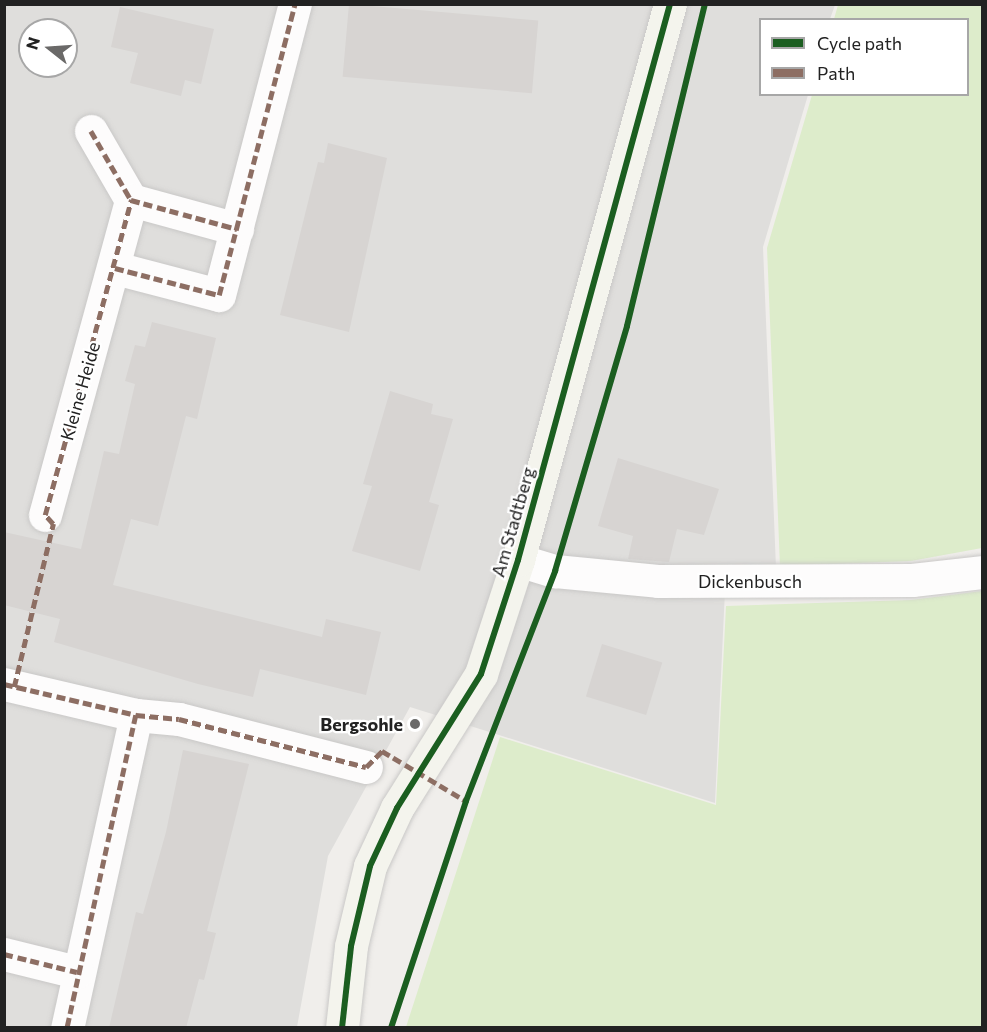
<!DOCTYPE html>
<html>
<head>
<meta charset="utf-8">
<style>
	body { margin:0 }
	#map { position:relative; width:987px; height:1032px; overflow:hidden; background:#f0eeeb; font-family:Commissioner,sans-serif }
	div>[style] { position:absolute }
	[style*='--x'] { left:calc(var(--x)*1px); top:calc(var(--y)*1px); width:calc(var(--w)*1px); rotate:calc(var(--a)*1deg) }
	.residential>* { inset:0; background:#dfdedc }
	.grass>* { inset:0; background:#ddeccb }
	.building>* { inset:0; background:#d7d4d2; transform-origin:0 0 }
	.roads { filter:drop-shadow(0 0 2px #c9c8c7) drop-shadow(0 0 2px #c9c8c7) }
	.street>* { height:33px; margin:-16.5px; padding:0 16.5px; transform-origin:16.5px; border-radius:16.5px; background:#fdfcfc }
	.secondary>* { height:33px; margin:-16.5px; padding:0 16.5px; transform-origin:16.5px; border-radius:16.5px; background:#f4f4ed }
	.quiet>* { height:4.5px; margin-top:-2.25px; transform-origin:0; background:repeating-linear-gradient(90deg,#8d6e63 0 9px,transparent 0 13.5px) }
	.cycleway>* { height:6px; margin:-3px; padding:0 3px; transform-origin:3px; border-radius:3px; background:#1b5e20 }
	.dots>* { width:16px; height:16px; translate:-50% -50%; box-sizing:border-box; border:3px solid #fff; border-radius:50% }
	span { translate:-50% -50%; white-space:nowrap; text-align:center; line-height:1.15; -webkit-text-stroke:4.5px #fff; paint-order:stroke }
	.street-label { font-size:18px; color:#222 }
	.poi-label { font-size:18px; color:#222; font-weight:700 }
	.right { translate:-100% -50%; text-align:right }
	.frame { position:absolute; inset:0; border:6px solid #222; pointer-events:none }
	.legend { position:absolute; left:759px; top:18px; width:210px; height:78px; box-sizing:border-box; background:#fff; border:2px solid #a7a7a7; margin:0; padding:8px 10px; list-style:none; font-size:18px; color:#222 }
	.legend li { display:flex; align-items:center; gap:12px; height:30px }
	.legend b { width:30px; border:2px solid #a7a7a7 }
	.north { position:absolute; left:18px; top:18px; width:60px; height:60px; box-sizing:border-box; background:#fff; border:2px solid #a7a7a7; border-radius:50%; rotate:287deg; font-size:16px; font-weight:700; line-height:24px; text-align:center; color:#222 }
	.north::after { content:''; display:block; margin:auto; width:21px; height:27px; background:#6a6968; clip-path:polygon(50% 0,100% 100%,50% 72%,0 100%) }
</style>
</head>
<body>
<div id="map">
	<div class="residential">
		<div style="clip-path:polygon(evenodd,5px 5px,835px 5px,830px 19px,760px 20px,760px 94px,808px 95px,763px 247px,776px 568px,726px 569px,715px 803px,410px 707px,328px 856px,297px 1027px,5px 1028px,5px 5px,30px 30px,66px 30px,66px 66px,30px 66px,30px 30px)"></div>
	</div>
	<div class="grass">
		<div style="clip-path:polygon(838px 5px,982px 5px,982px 548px,911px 561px,780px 566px,767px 248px,812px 95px,968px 94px,968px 20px,834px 19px)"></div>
		<div style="clip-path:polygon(982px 591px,982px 1027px,406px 1027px,500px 737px,716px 805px,726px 606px,911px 600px)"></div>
	</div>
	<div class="building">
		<div style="left:349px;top:4px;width:190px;height:73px;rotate:5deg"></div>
		<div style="clip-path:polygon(120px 7px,214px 29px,201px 84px,185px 80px,181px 96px,130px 83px,138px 53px,111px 47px)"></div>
		<div style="clip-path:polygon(328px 143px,387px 158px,349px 332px,280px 315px,318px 162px,324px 163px)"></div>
		<div style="clip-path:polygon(152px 322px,216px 338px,197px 419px,186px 416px,158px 526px,131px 519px,113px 585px,322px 637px,326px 619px,381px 632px,366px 695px,260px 669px,253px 697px,198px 684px,54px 642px,60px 619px,4px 605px,4px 532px,81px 549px,104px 451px,119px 454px,135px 384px,125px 381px,135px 345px,145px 347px)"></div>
		<div style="clip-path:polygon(390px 391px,433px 404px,431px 414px,453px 419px,429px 502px,439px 505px,420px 571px,352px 551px,372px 486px,363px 484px)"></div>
		<div style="clip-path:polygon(618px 458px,719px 489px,704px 535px,677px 529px,669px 562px,628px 559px,633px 536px,598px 526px)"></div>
		<div style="left:602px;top:644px;width:63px;height:55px;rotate:17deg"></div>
		<div style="clip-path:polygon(183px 750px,249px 764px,207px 931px,216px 933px,204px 980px,199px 979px,186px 1028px,109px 1028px,136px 912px,143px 914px,166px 832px)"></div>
	</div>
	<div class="roads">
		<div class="street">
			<div style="--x:91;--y:131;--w:80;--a:59.9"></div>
			<div style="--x:115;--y:268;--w:107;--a:14.6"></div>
			<div style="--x:219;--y:295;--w:301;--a:-75.4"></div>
			<div style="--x:45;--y:515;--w:327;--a:-74.7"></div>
			<div style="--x:131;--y:200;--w:110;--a:15.3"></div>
			<div style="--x:518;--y:560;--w:39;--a:17"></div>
			<div style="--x:555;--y:571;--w:103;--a:5.5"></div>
			<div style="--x:658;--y:581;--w:254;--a:-0.2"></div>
			<div style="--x:912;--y:580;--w:70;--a:-6.5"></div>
			<div style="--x:4;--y:684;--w:136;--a:13.2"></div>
			<div style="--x:136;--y:715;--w:321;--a:102.4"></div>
			<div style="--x:136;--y:715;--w:43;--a:5.3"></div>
			<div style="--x:179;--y:719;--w:193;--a:14.4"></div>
			<div style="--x:4;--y:954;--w:75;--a:13.9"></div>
		</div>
		<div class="secondary">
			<div style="--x:342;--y:1028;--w:82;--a:-83.7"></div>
			<div style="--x:351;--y:946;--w:82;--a:-76.6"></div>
			<div style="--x:370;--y:866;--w:64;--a:-65"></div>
			<div style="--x:397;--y:808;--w:158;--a:-57.9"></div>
			<div style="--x:481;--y:674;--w:120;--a:-72"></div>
			<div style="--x:518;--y:560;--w:576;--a:-74.71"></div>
		</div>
	</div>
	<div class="quiet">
		<div style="--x:91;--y:131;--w:80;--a:59.9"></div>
		<div style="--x:115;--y:268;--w:107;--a:14.6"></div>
		<div style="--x:219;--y:295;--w:301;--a:-75.4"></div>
		<div style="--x:4;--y:684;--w:136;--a:13.2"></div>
		<div style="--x:136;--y:715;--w:321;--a:102.4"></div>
		<div style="--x:14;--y:687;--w:168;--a:-76.5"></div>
		<div style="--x:53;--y:524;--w:12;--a:-132"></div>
		<div style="--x:45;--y:515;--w:327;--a:-74.7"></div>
		<div style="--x:131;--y:200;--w:110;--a:15.3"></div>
		<div style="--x:136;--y:715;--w:43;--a:5.3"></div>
		<div style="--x:179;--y:719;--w:193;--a:14.4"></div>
		<div style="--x:366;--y:767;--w:23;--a:-45"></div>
		<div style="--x:382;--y:751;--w:98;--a:30.8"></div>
		<div style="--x:4;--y:954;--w:75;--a:13.9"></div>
	</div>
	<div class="cycleway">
		<div style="--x:342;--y:1028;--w:82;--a:-83.7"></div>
		<div style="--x:351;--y:946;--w:82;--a:-76.6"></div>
		<div style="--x:370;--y:866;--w:64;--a:-65"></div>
		<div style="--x:397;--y:808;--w:158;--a:-57.9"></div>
		<div style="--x:481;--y:674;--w:120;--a:-72"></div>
		<div style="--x:518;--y:560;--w:576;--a:-74.71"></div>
		<div style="--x:391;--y:1028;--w:239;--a:-71.7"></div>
		<div style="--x:466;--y:801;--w:247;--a:-68.8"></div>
		<div style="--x:555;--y:571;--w:255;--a:-73.6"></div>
		<div style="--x:627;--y:326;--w:331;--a:-76.4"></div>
	</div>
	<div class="dots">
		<div style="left:415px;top:724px;background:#6a6968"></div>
	</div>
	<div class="street-label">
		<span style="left:80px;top:391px;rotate:-74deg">Kleine Heide</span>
		<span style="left:513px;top:522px;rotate:-74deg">Am Stadtberg</span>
		<span style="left:750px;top:581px">Dickenbusch</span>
	</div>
	<div class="poi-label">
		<span class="right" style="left:403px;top:724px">Bergsohle</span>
	</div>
	<div class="frame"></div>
	<ul class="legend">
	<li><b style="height:8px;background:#1b5e20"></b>Cycle path</li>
	<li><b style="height:8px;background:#8d6e63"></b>Path</li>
	</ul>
	<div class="north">N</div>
</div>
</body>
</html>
